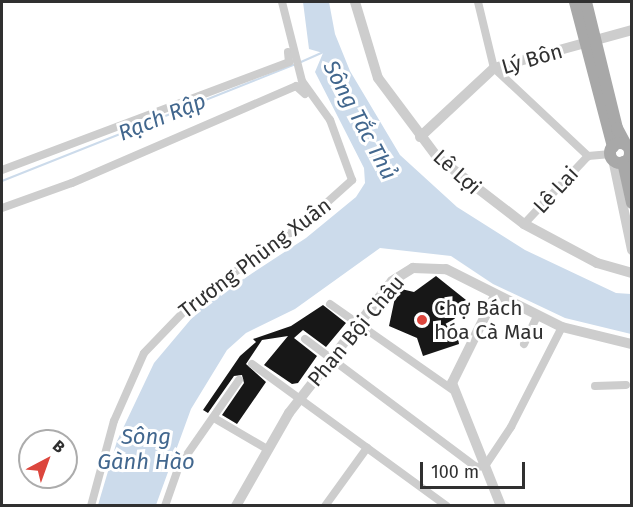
<!DOCTYPE html>
<html>
<head>
<meta charset="utf-8">
<style>
	body { margin:0 }
	#map { position:relative; width:633px; height:507px; overflow:hidden; background:#fff; font-family:"Fira Sans",sans-serif }
	div>[style] { position:absolute }
	[style*='--x'] { left:calc(var(--x)*1px); top:calc(var(--y)*1px); width:calc(var(--w)*1px); rotate:calc(var(--a)*1deg) }
	.water>* { inset:0; background:#ccdbeb }
	.stream>* { height:2px; margin:-1px; padding:0 1px; transform-origin:1px; border-radius:1px; background:#ccdbeb }
	.building>* { inset:0; background:#171717 }
	.minor>* { height:8px; margin:-4px; padding:0 4px; transform-origin:4px; border-radius:4px; background:#cdcdcd }
	.tertiary>* { height:10px; margin:-5px; padding:0 5px; transform-origin:5px; border-radius:5px; background:#cdcdcd }
	.primary>* { height:12px; margin:-6px; padding:0 6px; transform-origin:6px; border-radius:6px; background:#a8a8a8 }
	.primary>.ring { margin:-6px; padding:0; box-sizing:content-box; background:none; border:12px solid #a8a8a8; border-radius:50% }
	.dots>* { width:16px; height:16px; translate:-50% -50%; box-sizing:border-box; border:3px solid #fff; border-radius:50% }
	span { translate:-50% -50%; white-space:nowrap; text-align:center; line-height:1.15; -webkit-text-stroke:6px #fff; paint-order:stroke }
	.street-label { font-size:21px; color:#303030 }
	.poi-label { font-size:21px; color:#303030 }
	.left { translate:0 -50%; text-align:left }
	.water-label { font-size:22px; color:#42678e; font-style:italic }
	.frame { position:absolute; inset:0; border:3px solid #303030; pointer-events:none }
	.north { position:absolute; left:18px; top:429px; width:60px; height:60px; box-sizing:border-box; background:#fff; border:2px solid #acacac; border-radius:50%; rotate:41deg; font-size:16px; font-weight:700; line-height:24px; text-align:center; color:#303030 }
	.north::after { content:''; display:block; margin:auto; width:21px; height:27px; background:#dc463d; clip-path:polygon(50% 0,100% 100%,50% 72%,0 100%) }
	.scale { position:absolute; left:420px; top:462px; width:105px; height:27px; box-sizing:border-box; border:3px solid #303030; border-top:0; padding-left:8px; font-size:18px; line-height:21px; white-space:nowrap; color:#303030; -webkit-text-stroke:4px #fff; paint-order:stroke }
</style>
</head>
<body>
<div id="map">
	<div class="water">
		<div style="clip-path:polygon(303px 2px,329px 2px,335px 34px,350px 71px,400px 155px,457px 207px,525px 250px,616px 293px,631px 294px,631px 334px,565px 318px,493px 284px,451px 256px,380px 248px,295px 309px,246px 333px,227px 350px,191px 409px,156px 505px,98px 505px,117px 441px,154px 363px,202px 306px,306px 238px,356px 197px,365px 183px,364px 168px,315px 72px,323px 53px,309px 49px)"></div>
	</div>
	<div class="stream">
		<div style="--x:301;--y:62;--w:24;--a:-24"></div>
		<div style="--x:2;--y:181;--w:316;--a:-21.7"></div>
	</div>
	<div class="building">
		<div style="clip-path:polygon(436px 276px,466px 300px,454px 314px,459px 344px,423px 356px,417px 338px,389px 326px,397px 288px,414px 292px)"></div>
		<div style="clip-path:polygon(323px 305px,346px 323px,326px 347px,303px 330px,294px 338px,317px 356px,298px 383px,292px 384px,264px 365px,288px 336px,262px 340px,246px 364px,266px 382px,237px 424px,222px 415px,244px 383px,242px 375px,234px 376px,208px 413px,203px 410px,240px 356px,256px 342px,253px 339px,291px 326px)"></div>
	</div>
	<div class="minor">
		<div style="--x:478;--y:2;--w:68;--a:76.4"></div>
		<div style="--x:494;--y:68;--w:129;--a:43.1"></div>
		<div style="--x:588;--y:156;--w:23;--a:-5"></div>
		<div style="--x:630;--y:152;--w:2;--a:0"></div>
		<div style="--x:2;--y:170;--w:307;--a:-20.6"></div>
		<div style="--x:289;--y:62;--w:10;--a:-96"></div>
		<div style="--x:2;--y:208;--w:74;--a:-19.7"></div>
		<div style="--x:72;--y:183;--w:244;--a:-23.4"></div>
		<div style="--x:296;--y:86;--w:12;--a:42"></div>
		<div style="--x:524;--y:224;--w:93;--a:-46.7"></div>
		<div style="--x:330;--y:304;--w:150;--a:35"></div>
		<div style="--x:305;--y:339;--w:214;--a:36.8"></div>
		<div style="--x:476;--y:467;--w:9;--a:-6"></div>
		<div style="--x:485;--y:466;--w:47;--a:-56.3"></div>
		<div style="--x:511;--y:427;--w:112;--a:-63"></div>
		<div style="--x:524;--y:344;--w:31;--a:-65"></div>
		<div style="--x:252;--y:364;--w:241;--a:36.1"></div>
		<div style="--x:595;--y:386;--w:31;--a:-2"></div>
		<div style="--x:214;--y:418;--w:61;--a:30.3"></div>
		<div style="--x:91;--y:506;--w:88;--a:-74.9"></div>
		<div style="--x:114;--y:421;--w:74;--a:-66.2"></div>
		<div style="--x:144;--y:353;--w:74;--a:-46.1"></div>
		<div style="--x:195;--y:300;--w:132;--a:-35.1"></div>
		<div style="--x:303;--y:224;--w:66;--a:-41.9"></div>
		<div style="--x:352;--y:180;--w:64;--a:-110.1"></div>
		<div style="--x:330;--y:120;--w:48;--a:-125.7"></div>
		<div style="--x:302;--y:81;--w:81;--a:-104.2"></div>
		<div style="--x:165;--y:506;--w:42;--a:-70.7"></div>
		<div style="--x:179;--y:466;--w:105;--a:-55.1"></div>
		<div style="--x:325;--y:506;--w:72;--a:-54.1"></div>
	</div>
	<div class="tertiary">
		<div style="--x:355;--y:2;--w:79;--a:73.2"></div>
		<div style="--x:378;--y:78;--w:99;--a:53.2"></div>
		<div style="--x:437;--y:157;--w:110;--a:37.6"></div>
		<div style="--x:524;--y:224;--w:83;--a:28.1"></div>
		<div style="--x:597;--y:263;--w:36;--a:16"></div>
		<div style="--x:420;--y:137;--w:101;--a:-43"></div>
		<div style="--x:494;--y:68;--w:143;--a:-15.4"></div>
		<div style="--x:629;--y:157;--w:11;--a:75"></div>
		<div style="--x:613;--y:159;--w:93;--a:78.2"></div>
		<div style="--x:495;--y:296;--w:97;--a:116.3"></div>
		<div style="--x:452;--y:383;--w:132;--a:68.3"></div>
		<div style="--x:236;--y:506;--w:107;--a:-60.3"></div>
		<div style="--x:289;--y:413;--w:167;--a:-52"></div>
		<div style="--x:392;--y:281;--w:25;--a:-32"></div>
		<div style="--x:413;--y:268;--w:33;--a:2"></div>
		<div style="--x:446;--y:269;--w:130;--a:26.6"></div>
		<div style="--x:562;--y:327;--w:72;--a:13.7"></div>
	</div>
	<div class="primary">
		<div style="--x:575;--y:2;--w:150;--a:75.3"></div>
		<div style="--x:586;--y:2;--w:130;--a:76.2"></div>
		<div style="--x:617;--y:128;--w:19;--a:62"></div>
		<div class="ring" style="left:610px;top:143px;width:8px;height:8px"></div>
		<div style="--x:623;--y:162;--w:42;--a:77.6"></div>
	</div>
	<div class="dots">
		<div style="left:422px;top:320px;background:#dc463d"></div>
	</div>
	<div class="street-label">
		<span style="left:532px;top:59px;rotate:-16deg">Lý Bôn</span>
		<span style="left:457px;top:172px;rotate:42deg">Lê Lợi</span>
		<span style="left:556px;top:190px;rotate:-47deg">Lê Lai</span>
		<span style="left:255px;top:258px;rotate:-37deg">Trương Phùng Xuân</span>
		<span style="left:356px;top:331px;rotate:-50deg">Phan Bội Châu</span>
	</div>
	<div class="poi-label">
		<span class="left" style="left:434px;top:320px">Chợ Bách<br>hóa Cà Mau</span>
	</div>
	<div class="water-label">
		<span style="left:162px;top:117px;rotate:-22deg">Rạch Rập</span>
		<span style="left:360px;top:120px;rotate:62deg">Sông Tắc Thủ</span>
		<span style="left:146px;top:449px">Sông<br>Gành Hào</span>
	</div>
	<div class="frame"></div>
	<div class="north">B</div>
	<div class="scale">100 m</div>
</div>
</body>
</html>
